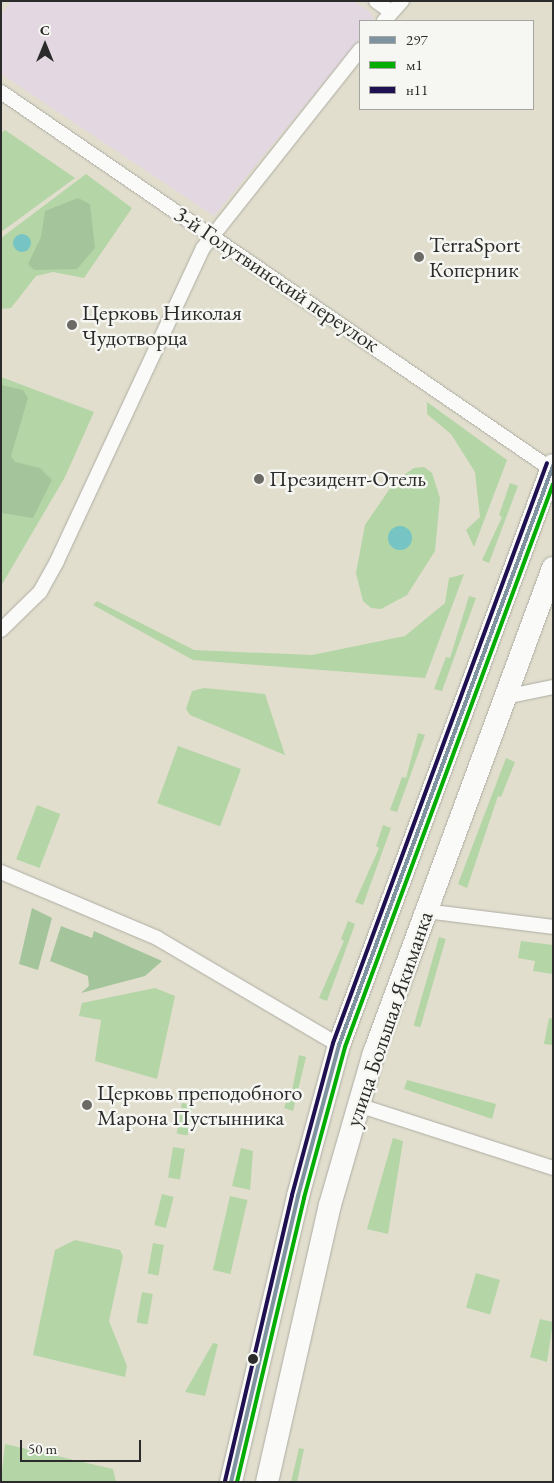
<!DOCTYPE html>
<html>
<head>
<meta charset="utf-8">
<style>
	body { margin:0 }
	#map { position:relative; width:554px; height:1483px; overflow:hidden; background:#e1dece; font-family:"EB Garamond",serif }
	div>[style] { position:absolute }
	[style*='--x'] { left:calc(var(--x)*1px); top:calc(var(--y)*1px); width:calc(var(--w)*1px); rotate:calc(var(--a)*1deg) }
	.built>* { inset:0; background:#e3d8e1 }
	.green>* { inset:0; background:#b4d5a5; transform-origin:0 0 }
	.forest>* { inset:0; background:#a4c59b }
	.water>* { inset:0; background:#77c4c4 }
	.round { border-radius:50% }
	.roads { filter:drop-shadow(0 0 1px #aeaca2) drop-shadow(0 0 1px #aeaca2) }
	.street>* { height:14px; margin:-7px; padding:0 7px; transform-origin:7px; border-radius:7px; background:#fafaf8 }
	.primary>* { height:22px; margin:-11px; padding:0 11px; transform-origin:11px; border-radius:11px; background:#fafaf8 }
	.bus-1>* { height:4px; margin:-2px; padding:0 2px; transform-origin:2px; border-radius:2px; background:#7e92a0 }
	.bus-2>* { height:4px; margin:-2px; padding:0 2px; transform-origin:2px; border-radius:2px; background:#03ad02 }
	.bus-3>* { height:4px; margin:-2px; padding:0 2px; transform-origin:2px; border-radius:2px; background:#1f1051 }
	.dots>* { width:14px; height:14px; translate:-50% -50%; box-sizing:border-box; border:2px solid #f6f6f2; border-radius:50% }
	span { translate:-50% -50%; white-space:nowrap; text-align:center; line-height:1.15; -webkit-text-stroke:5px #f6f6f2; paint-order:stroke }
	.poi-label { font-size:22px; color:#2b2b2b }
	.left { translate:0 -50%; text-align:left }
	.street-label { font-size:22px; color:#2b2b2b }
	.frame { position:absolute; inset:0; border:2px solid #2b2b2b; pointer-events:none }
	.legend { position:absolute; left:359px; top:20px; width:175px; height:90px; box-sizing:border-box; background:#f6f6f2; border:1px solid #a5a5a2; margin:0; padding:6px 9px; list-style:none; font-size:15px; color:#2b2b2b }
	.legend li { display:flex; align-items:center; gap:10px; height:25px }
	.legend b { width:25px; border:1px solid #a5a5a2 }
	.north { position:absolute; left:20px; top:20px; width:50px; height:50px; -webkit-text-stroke:4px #f6f6f2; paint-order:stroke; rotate:0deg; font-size:14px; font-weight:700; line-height:20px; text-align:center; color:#2b2b2b }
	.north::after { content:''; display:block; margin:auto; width:18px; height:22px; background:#2b2b2b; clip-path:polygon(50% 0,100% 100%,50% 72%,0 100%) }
	.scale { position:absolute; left:20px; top:1440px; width:121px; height:22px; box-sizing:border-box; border:2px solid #2b2b2b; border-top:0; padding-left:6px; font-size:15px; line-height:18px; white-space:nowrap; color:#2b2b2b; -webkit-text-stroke:4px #f6f6f2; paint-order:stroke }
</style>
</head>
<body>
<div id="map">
	<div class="built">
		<div style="clip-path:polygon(11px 1px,354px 1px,371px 13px,374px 21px,360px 21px,360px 38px,214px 216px,1px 74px,1px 16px)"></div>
	</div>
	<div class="green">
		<div style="clip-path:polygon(5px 130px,75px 178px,1px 232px,1px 133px)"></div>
		<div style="clip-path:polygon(86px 174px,132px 208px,84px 278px,53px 272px,36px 276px,11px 308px,1px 309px,1px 238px)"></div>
		<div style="clip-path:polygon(1px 377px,94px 412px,65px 477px,1px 586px)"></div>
		<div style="clip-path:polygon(427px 402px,507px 460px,474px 547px,466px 530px,480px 517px,475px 472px,451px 434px,427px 414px)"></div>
		<div style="clip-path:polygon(424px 467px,432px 473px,440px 498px,435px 551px,407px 595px,381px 609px,371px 608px,363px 601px,356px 573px,365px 525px,395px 481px,414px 468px)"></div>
		<div style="clip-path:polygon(510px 483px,518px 486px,489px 563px,482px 560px,502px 517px,499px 515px)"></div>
		<div style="clip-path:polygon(464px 574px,425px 678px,193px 660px,93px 605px,97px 601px,194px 650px,312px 655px,405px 636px,445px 603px,449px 578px)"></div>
		<div style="clip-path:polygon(469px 596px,476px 598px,442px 691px,434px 689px,446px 657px,450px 658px)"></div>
		<div style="clip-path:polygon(204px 688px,265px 694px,285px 755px,190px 715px,186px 709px,192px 691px)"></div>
		<div style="clip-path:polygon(418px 733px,425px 735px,397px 812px,390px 810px,402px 777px,406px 778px)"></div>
		<div style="left:178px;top:746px;width:67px;height:61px;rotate:20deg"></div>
		<div style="clip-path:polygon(506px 758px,515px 762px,501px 797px,498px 796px,467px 888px,458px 884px)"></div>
		<div style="left:37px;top:805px;width:25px;height:58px;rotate:21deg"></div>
		<div style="clip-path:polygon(383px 825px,391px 828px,363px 905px,355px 902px,379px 848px,376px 846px)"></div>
		<div style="clip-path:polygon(348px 921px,355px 924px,327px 1001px,319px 998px,344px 941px,341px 939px)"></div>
		<div style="left:439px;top:937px;width:7px;height:92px;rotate:16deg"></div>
		<div style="clip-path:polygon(521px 941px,553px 945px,553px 974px,533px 971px,535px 961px,518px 958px)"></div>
		<div style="clip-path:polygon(155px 988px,175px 996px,157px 1079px,95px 1061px,101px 1020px,79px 1016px,82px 1003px)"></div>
		<div style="clip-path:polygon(549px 1018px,553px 1019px,553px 1045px,544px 1044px)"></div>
		<div style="clip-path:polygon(299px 1055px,306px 1057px,293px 1111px,284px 1108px,288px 1096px,291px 1096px)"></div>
		<div style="clip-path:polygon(407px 1080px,496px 1104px,492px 1119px,404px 1089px)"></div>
		<div style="left:182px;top:1103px;width:11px;height:31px;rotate:10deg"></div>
		<div style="clip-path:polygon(393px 1138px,403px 1141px,388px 1234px,367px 1229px)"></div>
		<div style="left:173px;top:1147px;width:12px;height:31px;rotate:9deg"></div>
		<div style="clip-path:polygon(241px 1148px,253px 1151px,250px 1190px,232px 1186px)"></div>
		<div style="left:162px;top:1194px;width:12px;height:32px;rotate:14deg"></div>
		<div style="left:230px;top:1196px;width:18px;height:76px;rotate:13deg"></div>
		<div style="clip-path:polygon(75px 1240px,120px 1250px,123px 1256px,109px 1321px,127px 1366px,125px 1377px,33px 1355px,55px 1250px)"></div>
		<div style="left:153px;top:1243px;width:11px;height:31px;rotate:10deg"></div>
		<div style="left:476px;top:1273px;width:25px;height:36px;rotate:16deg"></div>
		<div style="left:142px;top:1292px;width:11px;height:31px;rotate:10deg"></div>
		<div style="clip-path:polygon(540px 1319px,553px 1322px,547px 1362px,530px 1357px)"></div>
		<div style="clip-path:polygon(213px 1343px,218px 1344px,205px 1396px,185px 1392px)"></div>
		<div style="clip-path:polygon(5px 1444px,113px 1469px,116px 1482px,1px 1482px)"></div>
		<div style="clip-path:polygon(299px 1448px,304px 1449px,297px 1482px,291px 1482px)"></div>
	</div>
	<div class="forest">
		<div style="clip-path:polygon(78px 198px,90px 204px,95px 248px,77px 269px,34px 270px,28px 264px,41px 237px,45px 211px)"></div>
		<div style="clip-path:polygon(1px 385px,23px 390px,28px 398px,11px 456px,15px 462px,40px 468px,52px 480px,33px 518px,1px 513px)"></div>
		<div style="clip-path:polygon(32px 908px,52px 918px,38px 970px,19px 964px)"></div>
		<div style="clip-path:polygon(61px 926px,92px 938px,94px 931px,162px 961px,145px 976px,81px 993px,89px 986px,88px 976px,50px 961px)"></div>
	</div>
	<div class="water">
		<div class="round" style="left:13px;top:234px;width:18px;height:18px"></div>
		<div class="round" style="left:388px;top:526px;width:24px;height:24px"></div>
	</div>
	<div class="roads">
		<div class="street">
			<div style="--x:376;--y:1;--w:19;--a:36"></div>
			<div style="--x:384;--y:21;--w:27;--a:-48"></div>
			<div style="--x:1;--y:92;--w:667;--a:34.43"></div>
			<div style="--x:1;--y:630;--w:54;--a:-44.3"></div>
			<div style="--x:40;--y:592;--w:35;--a:-61"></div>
			<div style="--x:57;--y:561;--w:345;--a:-65"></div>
			<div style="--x:203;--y:248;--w:253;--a:-51.6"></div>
			<div style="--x:505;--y:697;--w:49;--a:-11.8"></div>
			<div style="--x:1;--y:872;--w:169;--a:22.9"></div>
			<div style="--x:157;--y:938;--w:211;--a:30.5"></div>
			<div style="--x:425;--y:911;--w:129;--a:7.1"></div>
			<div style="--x:358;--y:1105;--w:205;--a:17.9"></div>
		</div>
		<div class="primary">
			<div style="--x:231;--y:1482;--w:294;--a:-76.8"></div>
			<div style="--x:298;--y:1196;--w:156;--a:-74.8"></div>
			<div style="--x:339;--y:1045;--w:618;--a:-69.75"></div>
			<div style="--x:267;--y:1482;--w:284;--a:-77.2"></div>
			<div style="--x:330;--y:1205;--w:158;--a:-73.9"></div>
			<div style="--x:374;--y:1053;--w:517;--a:-69.74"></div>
		</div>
	</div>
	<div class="bus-1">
		<div style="--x:231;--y:1482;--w:294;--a:-76.8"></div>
		<div style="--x:298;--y:1196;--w:156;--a:-74.8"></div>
		<div style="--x:339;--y:1045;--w:617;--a:-69.72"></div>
	</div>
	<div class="bus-2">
		<div style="--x:237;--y:1482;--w:292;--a:-76.7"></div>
		<div style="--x:304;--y:1198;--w:156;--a:-74.8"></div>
		<div style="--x:345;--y:1047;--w:600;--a:-69.72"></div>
	</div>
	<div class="bus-3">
		<div style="--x:225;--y:1481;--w:294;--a:-76.8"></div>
		<div style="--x:292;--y:1195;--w:157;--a:-74.9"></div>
		<div style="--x:333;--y:1043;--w:618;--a:-69.75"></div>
	</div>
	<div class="dots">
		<div style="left:419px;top:257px;background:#6b6a64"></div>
		<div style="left:72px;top:325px;background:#6b6a64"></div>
		<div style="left:259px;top:479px;background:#6b6a64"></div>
		<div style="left:87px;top:1105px;background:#6b6a64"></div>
		<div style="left:253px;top:1359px;background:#2b2b2b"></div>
	</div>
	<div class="poi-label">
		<span class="left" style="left:429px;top:257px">TerraSport<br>Коперник</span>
		<span class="left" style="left:82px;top:325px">Церковь Николая<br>Чудотворца</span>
		<span class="left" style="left:269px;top:479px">Президент-Отель</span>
		<span class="left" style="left:97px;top:1105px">Церковь преподобного<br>Марона Пустынника</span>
	</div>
	<div class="street-label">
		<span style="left:277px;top:279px;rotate:34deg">3-й Голутвинский переулок</span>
		<span style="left:389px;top:1019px;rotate:-71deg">улица Большая Якиманка</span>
	</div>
	<div class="frame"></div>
	<ul class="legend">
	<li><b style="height:6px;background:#7e92a0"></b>297</li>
	<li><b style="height:6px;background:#03ad02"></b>м1</li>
	<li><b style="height:6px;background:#1f1051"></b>н11</li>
	</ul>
	<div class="north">С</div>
	<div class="scale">50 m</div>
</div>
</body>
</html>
